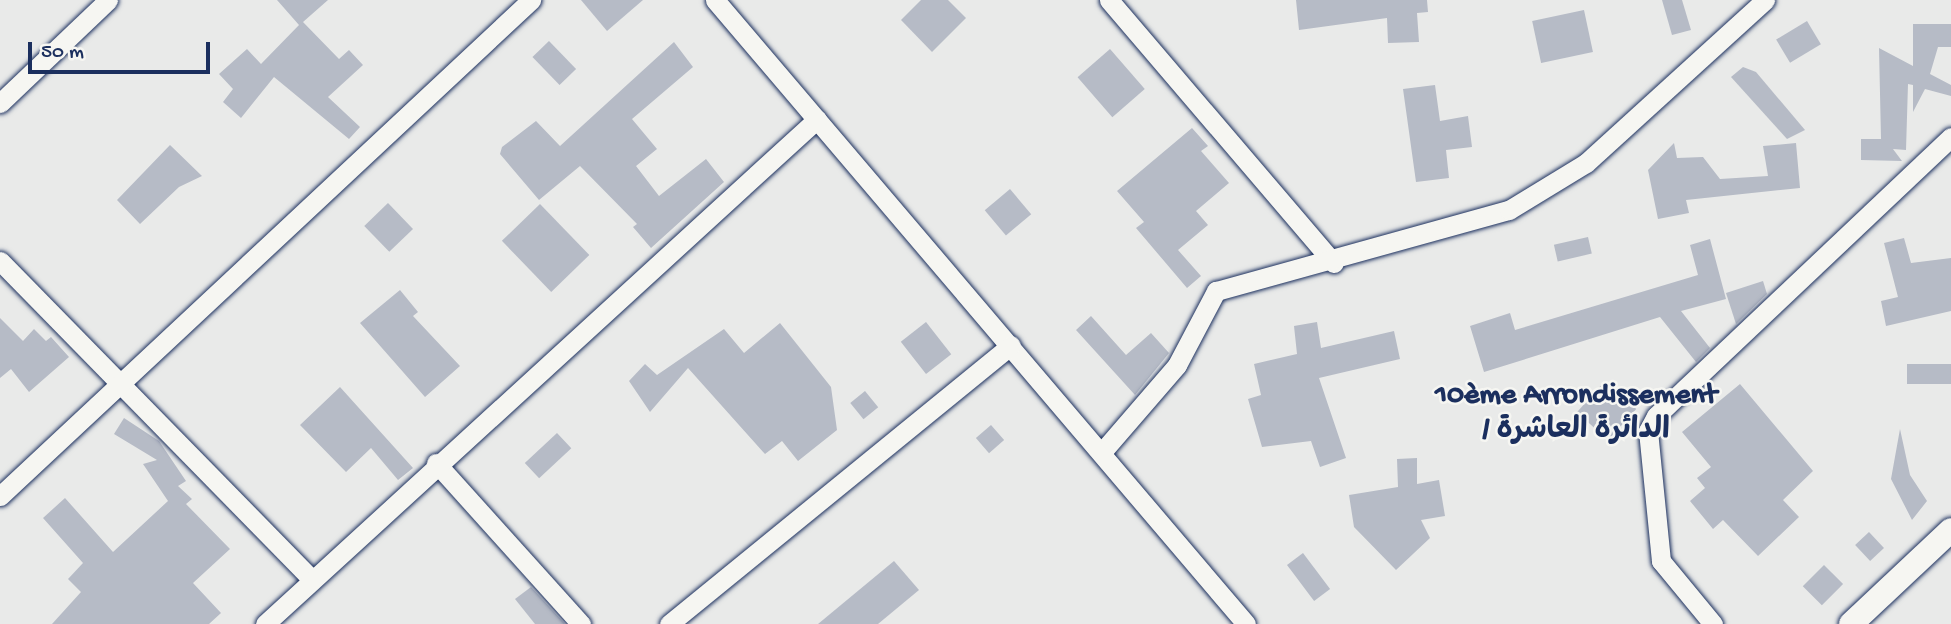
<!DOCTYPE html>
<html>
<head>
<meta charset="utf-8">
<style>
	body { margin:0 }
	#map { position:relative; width:1951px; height:624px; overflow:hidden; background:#e9eae9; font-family:"Gochi Hand","Playpen Sans Arabic",sans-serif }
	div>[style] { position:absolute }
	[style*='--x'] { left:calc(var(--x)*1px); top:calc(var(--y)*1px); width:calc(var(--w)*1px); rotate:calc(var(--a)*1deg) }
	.building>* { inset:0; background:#b6bbc6; transform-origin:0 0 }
	.roads { filter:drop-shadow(0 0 2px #1b2f5e) drop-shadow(0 0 2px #1b2f5e) }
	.minor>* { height:19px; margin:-9.5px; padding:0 9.5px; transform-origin:9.5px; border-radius:9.5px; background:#f6f6f2 }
	.tertiary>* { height:24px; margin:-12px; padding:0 12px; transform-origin:12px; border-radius:12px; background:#f6f6f2 }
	span { translate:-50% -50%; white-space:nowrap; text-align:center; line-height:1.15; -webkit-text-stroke:5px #f6f6f2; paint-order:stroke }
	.district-label { font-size:30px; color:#1b2f5e; font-weight:700 }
	.scale { position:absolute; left:28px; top:42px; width:182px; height:32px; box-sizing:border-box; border:4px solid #1b2f5e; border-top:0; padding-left:9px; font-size:21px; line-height:24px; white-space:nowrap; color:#1b2f5e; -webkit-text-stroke:5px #f6f6f2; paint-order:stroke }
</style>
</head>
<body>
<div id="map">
	<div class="building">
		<div style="clip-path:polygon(277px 0,328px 0,303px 22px,339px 59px,349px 50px,363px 65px,328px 97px,360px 127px,349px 139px,274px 77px,241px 118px,223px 102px,233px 89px,219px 74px,247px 49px,261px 64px,299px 25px)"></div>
		<div style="clip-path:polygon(581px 0,643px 0,607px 31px)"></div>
		<div style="clip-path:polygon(921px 0,948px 0,966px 18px,932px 52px,901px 20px)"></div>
		<div style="clip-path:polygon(1296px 0,1427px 0,1428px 12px,1417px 13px,1419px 42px,1388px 43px,1387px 18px,1299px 30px)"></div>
		<div style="clip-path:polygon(1662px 0,1682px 0,1691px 30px,1672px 35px)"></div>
		<div style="left:1584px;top:10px;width:43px;height:53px;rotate:78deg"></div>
		<div style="left:1807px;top:21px;width:27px;height:36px;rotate:59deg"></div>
		<div style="clip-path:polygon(1913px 24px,1951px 24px,1951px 47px,1938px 47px,1930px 74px,1951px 85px,1951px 96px,1925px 89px,1913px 112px,1913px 85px,1908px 84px,1906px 150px,1893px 149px,1902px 161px,1861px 160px,1861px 139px,1881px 139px,1879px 48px,1913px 66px)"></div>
		<div style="left:549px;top:41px;width:39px;height:23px;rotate:46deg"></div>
		<div style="clip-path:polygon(674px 42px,693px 67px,632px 119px,657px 149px,636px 166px,659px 196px,706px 159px,724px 182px,651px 248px,633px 227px,637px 224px,580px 166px,539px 200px,500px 154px,502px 147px,536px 121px,560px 146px)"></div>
		<div style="left:1110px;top:49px;width:53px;height:43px;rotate:49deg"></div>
		<div style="clip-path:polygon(1743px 67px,1756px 72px,1805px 130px,1787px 139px,1731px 77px)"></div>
		<div style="clip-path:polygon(1435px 85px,1440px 121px,1468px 116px,1472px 147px,1446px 150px,1449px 178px,1416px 182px,1403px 89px)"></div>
		<div style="clip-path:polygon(1192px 128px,1208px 146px,1201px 151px,1229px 183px,1196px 211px,1208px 225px,1178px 250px,1201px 276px,1187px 288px,1136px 228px,1144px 222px,1117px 191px)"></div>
		<div style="clip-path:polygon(1674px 143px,1677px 158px,1703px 157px,1720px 179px,1768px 176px,1763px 146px,1796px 143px,1800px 188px,1686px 200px,1689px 213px,1658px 219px,1648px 170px)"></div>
		<div style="clip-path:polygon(170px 145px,202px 176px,179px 187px,140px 224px,117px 200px)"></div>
		<div style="left:1010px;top:189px;width:33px;height:33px;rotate:50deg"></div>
		<div style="left:388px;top:203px;width:36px;height:33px;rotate:46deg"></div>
		<div style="left:540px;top:204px;width:71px;height:53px;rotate:46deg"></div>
		<div style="left:1588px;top:237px;width:17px;height:35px;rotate:77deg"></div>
		<div style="clip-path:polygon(1904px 238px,1911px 263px,1951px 258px,1951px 311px,1886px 326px,1881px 301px,1898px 297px,1884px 243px)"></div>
		<div style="clip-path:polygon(1710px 239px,1726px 299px,1681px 311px,1710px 348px,1696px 362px,1660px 317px,1484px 372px,1470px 326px,1510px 313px,1515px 330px,1698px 275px,1690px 245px)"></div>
		<div style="clip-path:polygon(1763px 281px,1767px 294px,1736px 324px,1726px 293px)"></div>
		<div style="clip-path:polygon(400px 290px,418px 312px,413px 316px,460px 366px,425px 397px,360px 323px)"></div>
		<div style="clip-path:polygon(1091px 316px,1126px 355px,1151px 333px,1169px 353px,1135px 395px,1076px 330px)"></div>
		<div style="clip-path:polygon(0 318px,23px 341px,34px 329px,46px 341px,51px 337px,69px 357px,29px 392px,11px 369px,0 378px)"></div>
		<div style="left:926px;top:322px;width:41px;height:32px;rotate:52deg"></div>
		<div style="clip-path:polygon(1317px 322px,1321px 348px,1394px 331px,1400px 359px,1319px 378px,1346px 458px,1320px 467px,1311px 441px,1262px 447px,1248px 399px,1261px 395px,1254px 364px,1297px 354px,1294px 326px)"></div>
		<div style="clip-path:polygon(780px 323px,831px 387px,837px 430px,798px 461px,782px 441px,765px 454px,688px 368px,650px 412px,629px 381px,645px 364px,657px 375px,724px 329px,744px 353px)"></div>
		<div style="left:1951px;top:364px;width:20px;height:44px;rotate:90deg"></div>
		<div style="left:1605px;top:381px;width:42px;height:42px;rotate:42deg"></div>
		<div style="clip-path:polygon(1740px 384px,1813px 471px,1783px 500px,1799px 517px,1758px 556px,1723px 520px,1713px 529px,1690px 501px,1705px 488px,1697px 478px,1711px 467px,1682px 432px)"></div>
		<div style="clip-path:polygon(340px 387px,413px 468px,398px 480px,371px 448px,346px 472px,300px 425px)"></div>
		<div style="left:865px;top:391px;width:21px;height:19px;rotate:51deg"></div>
		<div style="clip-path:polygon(124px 418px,159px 441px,186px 481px,178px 486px,192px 499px,186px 504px,230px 549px,193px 583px,221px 613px,209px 624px,52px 624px,81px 592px,68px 579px,83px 563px,43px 518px,65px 498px,113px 552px,168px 501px,143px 464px,157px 460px,114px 434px)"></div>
		<div style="left:991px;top:425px;width:20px;height:20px;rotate:49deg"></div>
		<div style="clip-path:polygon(1900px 429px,1910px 475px,1927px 501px,1912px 520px,1891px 479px)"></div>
		<div style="left:557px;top:433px;width:21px;height:44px;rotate:47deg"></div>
		<div style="clip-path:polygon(1417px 458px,1417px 484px,1439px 480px,1445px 516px,1421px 520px,1430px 538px,1396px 570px,1354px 527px,1349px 495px,1398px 487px,1397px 459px)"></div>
		<div style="left:1869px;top:532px;width:22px;height:19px;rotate:47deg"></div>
		<div style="left:1303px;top:553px;width:45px;height:20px;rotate:53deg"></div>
		<div style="clip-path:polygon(894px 561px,919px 590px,878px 624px,818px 624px)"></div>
		<div style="left:1824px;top:565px;width:27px;height:30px;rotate:45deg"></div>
		<div style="clip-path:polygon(531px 587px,565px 624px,535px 624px,515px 599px)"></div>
	</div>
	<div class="roads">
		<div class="minor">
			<div style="--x:715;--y:0;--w:819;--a:49.6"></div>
			<div style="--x:1109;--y:0;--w:346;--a:49.5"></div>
			<div style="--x:0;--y:103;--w:149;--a:-43.6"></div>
			<div style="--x:0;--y:261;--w:446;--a:45.6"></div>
			<div style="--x:1102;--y:452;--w:115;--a:-49.2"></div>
			<div style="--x:1177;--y:365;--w:84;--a:-62.2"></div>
			<div style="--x:1216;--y:291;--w:304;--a:-15.5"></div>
			<div style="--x:1509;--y:210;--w:90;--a:-31.4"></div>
			<div style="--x:1586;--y:163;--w:242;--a:-42.3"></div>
			<div style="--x:436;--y:463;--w:217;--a:48"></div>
			<div style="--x:0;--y:496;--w:727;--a:-43.05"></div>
			<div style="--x:265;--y:624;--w:748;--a:-42.45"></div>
			<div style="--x:669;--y:624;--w:441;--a:-39.2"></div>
			<div style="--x:1713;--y:624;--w:82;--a:-129.5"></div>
			<div style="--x:1661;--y:561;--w:131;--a:-95.7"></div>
			<div style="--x:1648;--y:431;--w:17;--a:-62"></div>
			<div style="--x:1656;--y:416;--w:406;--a:-43.4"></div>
		</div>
		<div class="tertiary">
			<div style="--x:1851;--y:624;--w:137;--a:-43.2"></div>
		</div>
	</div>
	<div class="district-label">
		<span style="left:1576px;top:414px">10ème Arrondissement<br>/ الدائرة العاشرة</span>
	</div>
	<div class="scale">50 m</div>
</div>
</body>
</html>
